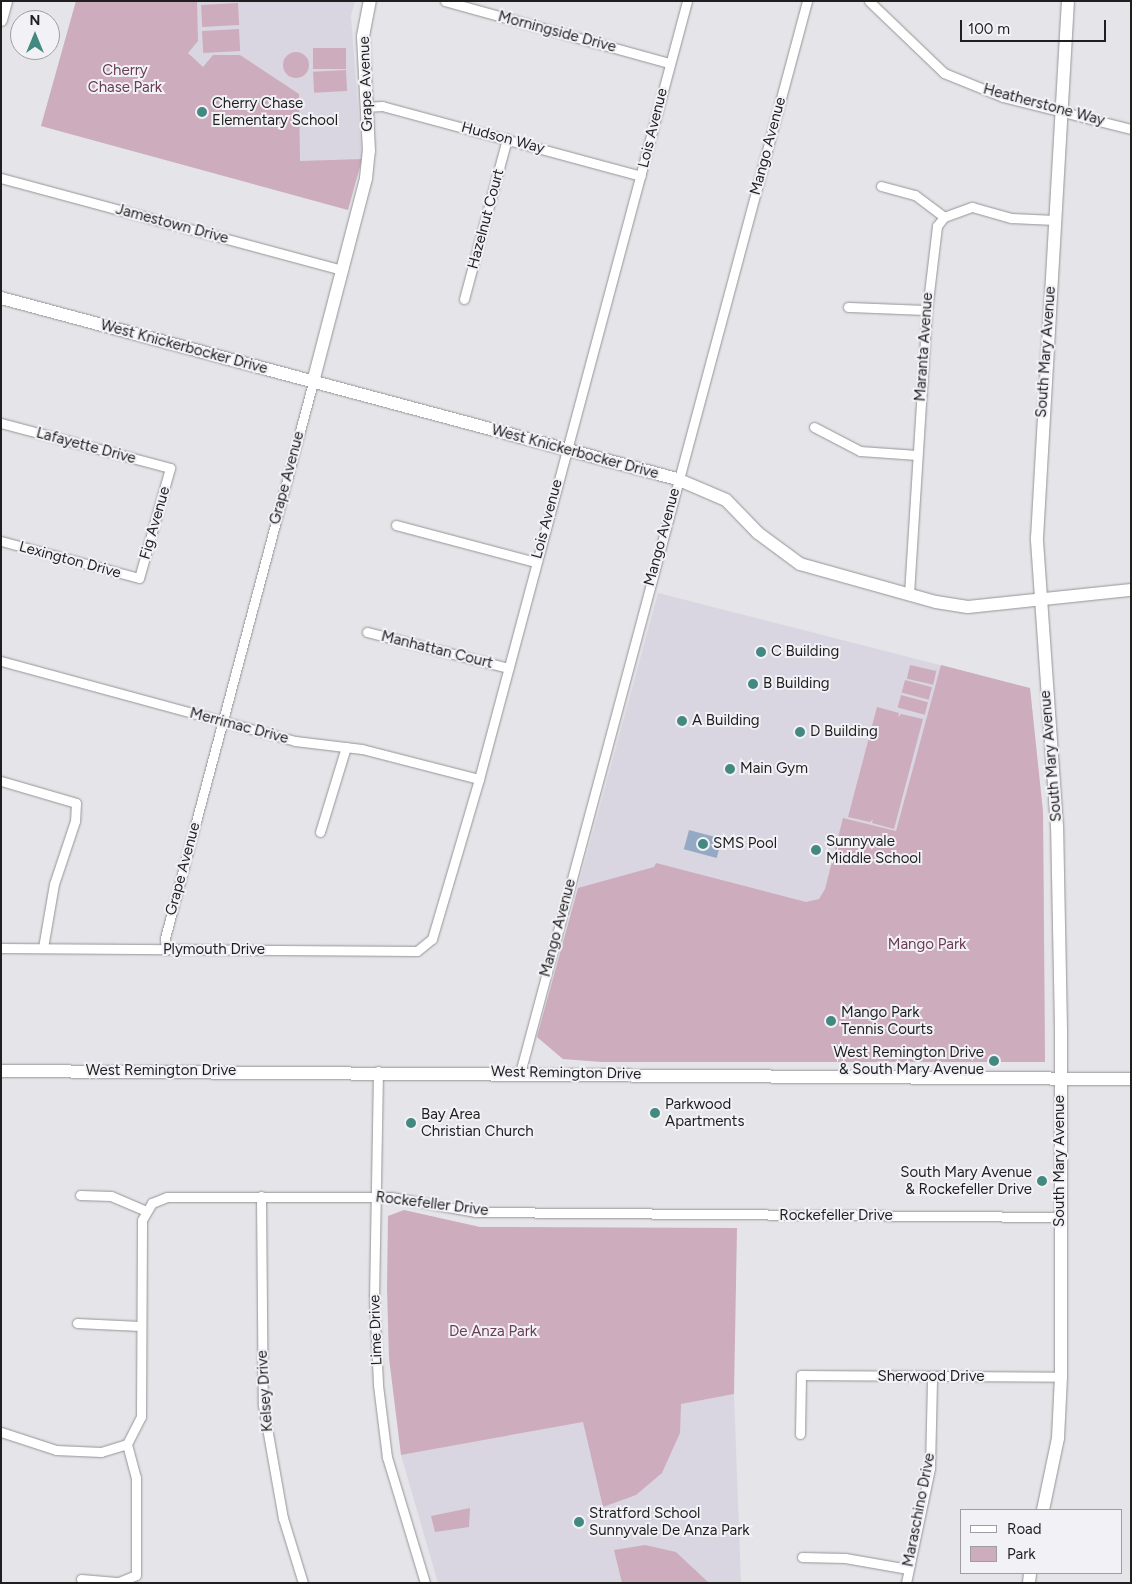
<!DOCTYPE html>
<html>
<head>
<meta charset="utf-8">
<style>
	body { margin:0 }
	#map { position:relative; width:1132px; height:1584px; overflow:hidden; background:#e5e4e8; font-family:Figtree,sans-serif }
	div>[style] { position:absolute }
	[style*='--x'] { left:calc(var(--x)*1px); top:calc(var(--y)*1px); width:calc(var(--w)*1px); rotate:calc(var(--a)*1deg) }
	.built>* { inset:0; background:#d9d6e1 }
	.green>* { inset:0; background:#cdacbe; transform-origin:0 0 }
	.round { border-radius:50% }
	.water>* { inset:0; background:#94aac4; transform-origin:0 0 }
	.roads { filter:drop-shadow(0 0 1px #959497) drop-shadow(0 0 1px #959497) }
	.street>* { height:9px; margin:-4.5px; padding:0 4.5px; transform-origin:4.5px; border-radius:4.5px; background:#fff }
	.secondary>* { height:12px; margin:-6px; padding:0 6px; transform-origin:6px; border-radius:6px; background:#fff }
	.dots>* { width:14px; height:14px; translate:-50% -50%; box-sizing:border-box; border:2px solid #f2f1f5; border-radius:50% }
	span { translate:-50% -50%; white-space:nowrap; text-align:center; line-height:1.15; -webkit-text-stroke:4px #f2f1f5; paint-order:stroke }
	.street-label { font-size:15px; color:#1f1f20 }
	.park-label { font-size:15px; color:#6b3c58 }
	.poi-label { font-size:15px; color:#1f1f20 }
	.left { translate:0 -50%; text-align:left }
	.right { translate:-100% -50%; text-align:right }
	.frame { position:absolute; inset:0; border:2px solid #1f1f20; pointer-events:none }
	.legend { position:absolute; left:960px; top:1509px; width:162px; height:65px; box-sizing:border-box; background:#f2f1f5; border:1px solid #9e9da0; margin:0; padding:6px 9px; list-style:none; font-size:15px; color:#1f1f20 }
	.legend li { display:flex; align-items:center; gap:10px; height:25px }
	.legend b { width:25px; border:1px solid #9e9da0 }
	.north { position:absolute; left:10px; top:10px; width:50px; height:50px; box-sizing:border-box; background:#f2f1f5; border:1px solid #9e9da0; border-radius:50%; rotate:0deg; font-size:14px; font-weight:700; line-height:20px; text-align:center; color:#1f1f20 }
	.north::after { content:''; display:block; margin:auto; width:18px; height:22px; background:#438982; clip-path:polygon(50% 0,100% 100%,50% 72%,0 100%) }
	.scale { position:absolute; left:960px; top:20px; width:146px; height:22px; box-sizing:border-box; border:2px solid #1f1f20; border-top:0; padding-left:6px; font-size:15px; line-height:18px; white-space:nowrap; color:#1f1f20; -webkit-text-stroke:4px #f2f1f5; paint-order:stroke }
</style>
</head>
<body>
<div id="map">
	<div class="built">
		<div style="clip-path:polygon(76px 1px,355px 1px,351px 16px,362px 159px,348px 210px,41px 126px)"></div>
		<div style="clip-path:polygon(658px 593px,1030px 688px,1043px 812px,1045px 1062px,602px 1062px,563px 1059px,537px 1037px)"></div>
		<div style="clip-path:polygon(734px 1394px,741px 1583px,438px 1583px,401px 1455px)"></div>
	</div>
	<div class="green">
		<div style="clip-path:polygon(76px 1px,197px 1px,198px 41px,188px 53px,203px 67px,213px 55px,240px 55px,299px 94px,300px 161px,362px 159px,348px 210px,41px 126px)"></div>
		<div style="left:238px;top:3px;width:22px;height:37px;rotate:87deg"></div>
		<div style="left:239px;top:29px;width:22px;height:37px;rotate:87deg"></div>
		<div style="left:346px;top:48px;width:21px;height:33px;rotate:90deg"></div>
		<div class="round" style="left:283px;top:52px;width:26px;height:26px"></div>
		<div style="left:346px;top:70px;width:21px;height:33px;rotate:87deg"></div>
		<div style="left:910px;top:665px;width:27px;height:14px;rotate:13deg"></div>
		<div style="clip-path:polygon(941px 665px,1030px 688px,1043px 812px,1045px 1062px,602px 1062px,563px 1059px,537px 1037px,578px 888px,654px 867px,656px 863px,806px 902px,819px 899px,825px 889px,843px 818px,896px 831px)"></div>
		<div style="left:905px;top:680px;width:28px;height:13px;rotate:15deg"></div>
		<div style="left:901px;top:695px;width:28px;height:13px;rotate:15deg"></div>
		<div style="clip-path:polygon(877px 707px,899px 713px,898px 717px,901px 714px,923px 719px,894px 829px,872px 823px,873px 819px,870px 822px,848px 817px)"></div>
		<div style="clip-path:polygon(404px 1210px,480px 1227px,737px 1228px,734px 1394px,681px 1404px,680px 1433px,662px 1473px,636px 1495px,603px 1507px,583px 1422px,401px 1455px,389px 1358px,387px 1289px,388px 1216px)"></div>
		<div style="clip-path:polygon(470px 1508px,469px 1527px,435px 1532px,431px 1516px)"></div>
		<div style="clip-path:polygon(645px 1545px,676px 1552px,709px 1583px,622px 1583px,614px 1550px)"></div>
	</div>
	<div class="water">
		<div style="left:689px;top:830px;width:34px;height:20px;rotate:15deg"></div>
	</div>
	<div class="roads">
		<div class="street">
			<div style="--x:445;--y:1;--w:232;--a:15.5"></div>
			<div style="--x:869;--y:1;--w:104;--a:43.8"></div>
			<div style="--x:944;--y:73;--w:64;--a:22.1"></div>
			<div style="--x:1003;--y:97;--w:132;--a:14"></div>
			<div style="--x:365;--y:107;--w:17;--a:-3"></div>
			<div style="--x:382;--y:106;--w:268;--a:15.1"></div>
			<div style="--x:1;--y:178;--w:354;--a:15.1"></div>
			<div style="--x:881;--y:186;--w:35;--a:15"></div>
			<div style="--x:915;--y:195;--w:36;--a:37"></div>
			<div style="--x:464;--y:299;--w:166;--a:-75"></div>
			<div style="--x:848;--y:307;--w:79;--a:2.2"></div>
			<div style="--x:1;--y:423;--w:175;--a:14.9"></div>
			<div style="--x:170;--y:468;--w:114;--a:105.7"></div>
			<div style="--x:139;--y:578;--w:143;--a:-165"></div>
			<div style="--x:814;--y:427;--w:52;--a:27.6"></div>
			<div style="--x:860;--y:451;--w:57;--a:4"></div>
			<div style="--x:396;--y:525;--w:144;--a:14.9"></div>
			<div style="--x:909;--y:594;--w:285;--a:-86.4"></div>
			<div style="--x:927;--y:310;--w:85;--a:-83.2"></div>
			<div style="--x:937;--y:226;--w:11;--a:-52"></div>
			<div style="--x:944;--y:217;--w:30;--a:-20"></div>
			<div style="--x:972;--y:207;--w:41;--a:15.8"></div>
			<div style="--x:1011;--y:218;--w:44;--a:2.6"></div>
			<div style="--x:367;--y:632;--w:146;--a:14.3"></div>
			<div style="--x:1;--y:661;--w:305;--a:15.2"></div>
			<div style="--x:295;--y:741;--w:67;--a:6.8"></div>
			<div style="--x:362;--y:749;--w:121;--a:14.4"></div>
			<div style="--x:1;--y:781;--w:78;--a:16.3"></div>
			<div style="--x:76;--y:803;--w:18;--a:93"></div>
			<div style="--x:75;--y:821;--w:66;--a:108.4"></div>
			<div style="--x:54;--y:884;--w:65;--a:99.8"></div>
			<div style="--x:320;--y:832;--w:89;--a:-73"></div>
			<div style="--x:1;--y:948;--w:416;--a:0.4"></div>
			<div style="--x:417;--y:951;--w:19;--a:-39"></div>
			<div style="--x:432;--y:939;--w:167;--a:-73.6"></div>
			<div style="--x:479;--y:779;--w:805;--a:-75.03"></div>
			<div style="--x:166;--y:950;--w:12;--a:-95"></div>
			<div style="--x:165;--y:938;--w:575;--a:-75.09"></div>
			<div style="--x:378;--y:1071;--w:225;--a:91"></div>
			<div style="--x:374;--y:1296;--w:89;--a:87.4"></div>
			<div style="--x:378;--y:1385;--w:73;--a:82.9"></div>
			<div style="--x:387;--y:1457;--w:132;--a:73.2"></div>
			<div style="--x:520;--y:1073;--w:1110;--a:-75.01"></div>
			<div style="--x:80;--y:1195;--w:31;--a:2"></div>
			<div style="--x:111;--y:1196;--w:38;--a:23"></div>
			<div style="--x:261;--y:1196;--w:209;--a:89.5"></div>
			<div style="--x:263;--y:1405;--w:115;--a:80"></div>
			<div style="--x:283;--y:1518;--w:68;--a:72.9"></div>
			<div style="--x:77;--y:1323;--w:63;--a:2.7"></div>
			<div style="--x:1;--y:1432;--w:58;--a:18.1"></div>
			<div style="--x:56;--y:1450;--w:45;--a:2.5"></div>
			<div style="--x:101;--y:1452;--w:27;--a:-17"></div>
			<div style="--x:127;--y:1444;--w:30;--a:-63"></div>
			<div style="--x:141;--y:1417;--w:197;--a:-89.7"></div>
			<div style="--x:142;--y:1220;--w:20;--a:-60"></div>
			<div style="--x:152;--y:1203;--w:16;--a:-22"></div>
			<div style="--x:167;--y:1197;--w:224;--a:0"></div>
			<div style="--x:391;--y:1197;--w:85;--a:10.1"></div>
			<div style="--x:475;--y:1212;--w:585;--a:0.49"></div>
			<div style="--x:800;--y:1434;--w:59;--a:-89"></div>
			<div style="--x:801;--y:1375;--w:260;--a:0.4"></div>
			<div style="--x:802;--y:1557;--w:43;--a:1.3"></div>
			<div style="--x:845;--y:1558;--w:64;--a:9.9"></div>
			<div style="--x:81;--y:1579;--w:38;--a:5"></div>
			<div style="--x:119;--y:1582;--w:18;--a:-22"></div>
			<div style="--x:136;--y:1575;--w:97;--a:-90"></div>
			<div style="--x:136;--y:1478;--w:35;--a:-105"></div>
			<div style="--x:906;--y:1583;--w:117;--a:-78.2"></div>
			<div style="--x:930;--y:1468;--w:91;--a:-88.7"></div>
		</div>
		<div class="secondary">
			<div style="--x:1;--y:20;--w:20;--a:-75"></div>
			<div style="--x:1;--y:298;--w:700;--a:14.99"></div>
			<div style="--x:677;--y:479;--w:53;--a:23.2"></div>
			<div style="--x:726;--y:500;--w:46;--a:45.9"></div>
			<div style="--x:758;--y:533;--w:52;--a:36.4"></div>
			<div style="--x:800;--y:564;--w:141;--a:15.6"></div>
			<div style="--x:936;--y:602;--w:32;--a:9"></div>
			<div style="--x:968;--y:607;--w:164;--a:-6"></div>
			<div style="--x:313;--y:382;--w:211;--a:-75.4"></div>
			<div style="--x:366;--y:178;--w:27;--a:-84"></div>
			<div style="--x:369;--y:151;--w:115;--a:-93"></div>
			<div style="--x:363;--y:36;--w:36;--a:-79"></div>
			<div style="--x:1;--y:1071;--w:1130;--a:0.41"></div>
			<div style="--x:1043;--y:1510;--w:74;--a:-78.2"></div>
			<div style="--x:1058;--y:1438;--w:61;--a:-87.2"></div>
			<div style="--x:1061;--y:1377;--w:347;--a:-90"></div>
			<div style="--x:1061;--y:1030;--w:203;--a:-91.1"></div>
			<div style="--x:1057;--y:827;--w:290;--a:-94"></div>
			<div style="--x:1037;--y:538;--w:538;--a:-86.7"></div>
			<div style="--x:1029;--y:1583;--w:10;--a:-84"></div>
		</div>
	</div>
	<div class="dots">
		<div style="left:202px;top:112px;background:#438982"></div>
		<div style="left:761px;top:652px;background:#438982"></div>
		<div style="left:753px;top:684px;background:#438982"></div>
		<div style="left:682px;top:721px;background:#438982"></div>
		<div style="left:800px;top:732px;background:#438982"></div>
		<div style="left:730px;top:769px;background:#438982"></div>
		<div style="left:703px;top:844px;background:#438982"></div>
		<div style="left:816px;top:850px;background:#438982"></div>
		<div style="left:831px;top:1021px;background:#438982"></div>
		<div style="left:994px;top:1061px;background:#438982"></div>
		<div style="left:655px;top:1113px;background:#438982"></div>
		<div style="left:411px;top:1123px;background:#438982"></div>
		<div style="left:1042px;top:1181px;background:#438982"></div>
		<div style="left:579px;top:1522px;background:#438982"></div>
	</div>
	<div class="street-label">
		<span style="left:557px;top:32px;rotate:15deg">Morningside Drive</span>
		<span style="left:366px;top:84px;rotate:-92deg">Grape Avenue</span>
		<span style="left:1044px;top:105px;rotate:15deg">Heatherstone Way</span>
		<span style="left:653px;top:128px;rotate:-76deg">Lois Avenue</span>
		<span style="left:503px;top:138px;rotate:15deg">Hudson Way</span>
		<span style="left:768px;top:146px;rotate:-75deg">Mango Avenue</span>
		<span style="left:486px;top:219px;rotate:-75deg">Hazelnut Court</span>
		<span style="left:172px;top:224px;rotate:15deg">Jamestown Drive</span>
		<span style="left:184px;top:347px;rotate:15deg">West Knickerbocker Drive</span>
		<span style="left:924px;top:347px;rotate:-86deg">Maranta Avenue</span>
		<span style="left:1046px;top:352px;rotate:-86deg">South Mary Avenue</span>
		<span style="left:86px;top:446px;rotate:15deg">Lafayette Drive</span>
		<span style="left:575px;top:452px;rotate:15deg">West Knickerbocker Drive</span>
		<span style="left:287px;top:478px;rotate:-75deg">Grape Avenue</span>
		<span style="left:547px;top:519px;rotate:-75deg">Lois Avenue</span>
		<span style="left:155px;top:523px;rotate:-74deg">Fig Avenue</span>
		<span style="left:662px;top:537px;rotate:-75deg">Mango Avenue</span>
		<span style="left:70px;top:560px;rotate:15deg">Lexington Drive</span>
		<span style="left:437px;top:650px;rotate:14deg">Manhattan Court</span>
		<span style="left:239px;top:726px;rotate:15deg">Merrimac Drive</span>
		<span style="left:1051px;top:756px;rotate:-95deg">South Mary Avenue</span>
		<span style="left:183px;top:869px;rotate:-75deg">Grape Avenue</span>
		<span style="left:558px;top:928px;rotate:-75deg">Mango Avenue</span>
		<span style="left:214px;top:950px">Plymouth Drive</span>
		<span style="left:161px;top:1071px">West Remington Drive</span>
		<span style="left:566px;top:1073px;rotate:1deg">West Remington Drive</span>
		<span style="left:1060px;top:1161px;rotate:-90deg">South Mary Avenue</span>
		<span style="left:432px;top:1204px;rotate:7deg">Rockefeller Drive</span>
		<span style="left:836px;top:1216px">Rockefeller Drive</span>
		<span style="left:376px;top:1330px;rotate:-92deg">Lime Drive</span>
		<span style="left:931px;top:1377px">Sherwood Drive</span>
		<span style="left:265px;top:1391px;rotate:-94deg">Kelsey Drive</span>
		<span style="left:919px;top:1510px;rotate:-79deg">Maraschino Drive</span>
	</div>
	<div class="park-label">
		<span style="left:125px;top:79px">Cherry<br>Chase Park</span>
		<span style="left:927px;top:945px">Mango Park</span>
		<span style="left:493px;top:1332px">De Anza Park</span>
	</div>
	<div class="poi-label">
		<span class="left" style="left:212px;top:112px">Cherry Chase<br>Elementary School</span>
		<span class="left" style="left:771px;top:652px">C Building</span>
		<span class="left" style="left:763px;top:684px">B Building</span>
		<span class="left" style="left:692px;top:721px">A Building</span>
		<span class="left" style="left:810px;top:732px">D Building</span>
		<span class="left" style="left:740px;top:769px">Main Gym</span>
		<span class="left" style="left:826px;top:850px">Sunnyvale<br>Middle School</span>
		<span class="left" style="left:713px;top:844px">SMS Pool</span>
		<span class="left" style="left:841px;top:1021px">Mango Park<br>Tennis Courts</span>
		<span class="right" style="left:984px;top:1061px">West Remington Drive<br>&amp; South Mary Avenue</span>
		<span class="left" style="left:665px;top:1113px">Parkwood<br>Apartments</span>
		<span class="left" style="left:421px;top:1123px">Bay Area<br>Christian Church</span>
		<span class="right" style="left:1032px;top:1181px">South Mary Avenue<br>&amp; Rockefeller Drive</span>
		<span class="left" style="left:589px;top:1522px">Stratford School<br>Sunnyvale De Anza Park</span>
	</div>
	<div class="frame"></div>
	<ul class="legend">
	<li><b style="height:6px;background:#fff"></b>Road</li>
	<li><b style="height:14px;background:#cdacbe"></b>Park</li>
	</ul>
	<div class="north">N</div>
	<div class="scale">100 m</div>
</div>
</body>
</html>
